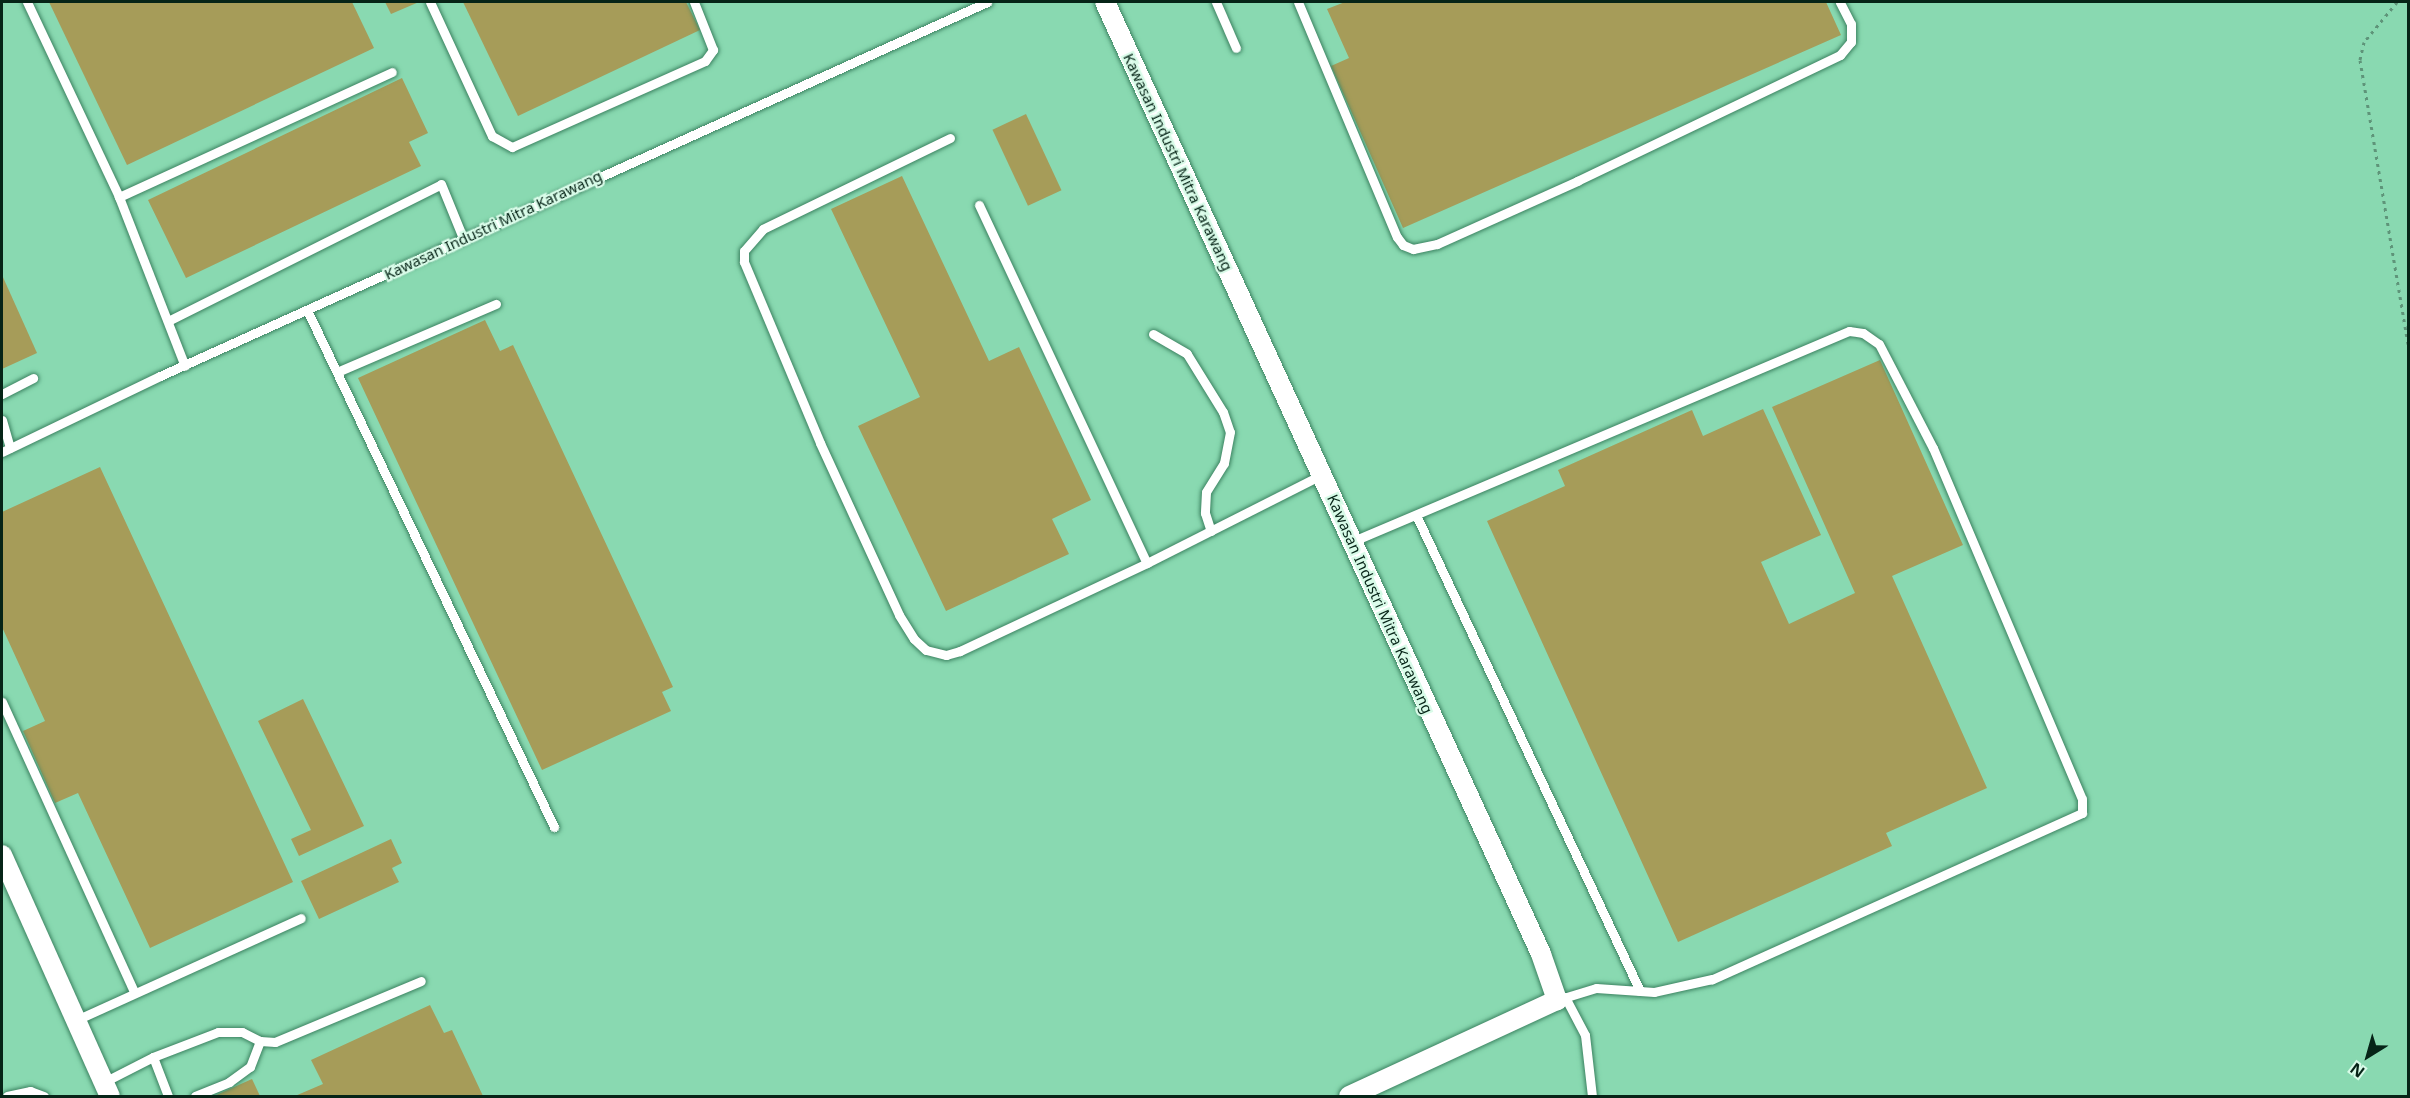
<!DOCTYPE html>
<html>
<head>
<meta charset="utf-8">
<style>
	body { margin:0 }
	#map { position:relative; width:2410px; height:1098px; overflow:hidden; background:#9be3be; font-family:"Noto Sans",sans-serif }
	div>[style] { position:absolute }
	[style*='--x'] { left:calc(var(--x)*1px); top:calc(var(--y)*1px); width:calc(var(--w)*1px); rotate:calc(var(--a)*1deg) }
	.built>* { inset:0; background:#89d9b1; transform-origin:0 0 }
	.building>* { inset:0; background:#a69c59; transform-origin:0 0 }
	.path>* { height:3px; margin-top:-1.5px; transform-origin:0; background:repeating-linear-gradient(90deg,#5e9479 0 3px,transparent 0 7.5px) }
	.roads { filter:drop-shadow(0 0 2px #3c8361) drop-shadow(0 0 2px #3c8361) }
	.service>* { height:9px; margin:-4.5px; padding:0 4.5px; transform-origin:4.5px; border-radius:4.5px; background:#fff }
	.minor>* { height:20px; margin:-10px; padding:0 10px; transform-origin:10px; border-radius:10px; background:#fff }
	span { translate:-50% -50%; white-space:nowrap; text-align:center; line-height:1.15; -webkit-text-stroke:4.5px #d8fbe8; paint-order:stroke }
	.street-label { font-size:15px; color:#062417 }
	.frame { position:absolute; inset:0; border:3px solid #062417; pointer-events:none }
	.north { position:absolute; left:2338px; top:1026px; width:60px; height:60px; -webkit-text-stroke:4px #d8fbe8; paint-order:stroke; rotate:217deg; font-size:16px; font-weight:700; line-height:24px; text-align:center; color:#062417 }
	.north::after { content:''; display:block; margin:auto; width:21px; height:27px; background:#062417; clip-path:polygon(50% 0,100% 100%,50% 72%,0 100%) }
</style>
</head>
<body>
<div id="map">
	<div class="built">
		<div style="left:2px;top:2px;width:2406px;height:1094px"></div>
	</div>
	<div class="building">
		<div style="clip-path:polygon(49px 2px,352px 2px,374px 48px,127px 165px)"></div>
		<div style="clip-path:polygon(385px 2px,419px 2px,391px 14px)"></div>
		<div style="clip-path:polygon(463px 2px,686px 2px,700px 30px,518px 116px)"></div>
		<div style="clip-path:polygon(1345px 2px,1826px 2px,1841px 35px,1403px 228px,1331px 66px,1349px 58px,1327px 9px)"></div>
		<div style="clip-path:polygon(402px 78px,428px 133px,409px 142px,421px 166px,186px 278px,148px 200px)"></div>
		<div style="left:1026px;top:114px;width:84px;height:37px;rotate:65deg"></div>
		<div style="clip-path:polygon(902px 176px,989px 361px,1019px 347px,1091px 500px,1052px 519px,1069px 554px,946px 611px,858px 426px,920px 397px,831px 209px)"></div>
		<div style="clip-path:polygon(2px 275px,37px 353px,2px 369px)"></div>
		<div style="clip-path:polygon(485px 320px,500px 351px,513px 345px,673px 687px,662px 692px,671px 711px,542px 770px,358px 378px)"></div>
		<div style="clip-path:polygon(1880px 360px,1963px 545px,1892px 576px,1987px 788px,1886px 833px,1892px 846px,1678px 942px,1487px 521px,1565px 486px,1558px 470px,1692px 410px,1703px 436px,1763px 409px,1821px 535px,1761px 562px,1789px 624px,1855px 593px,1772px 407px)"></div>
		<div style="clip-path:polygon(100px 467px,293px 882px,150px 948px,78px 793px,55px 803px,23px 731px,45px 721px,2px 627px,2px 512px)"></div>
		<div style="clip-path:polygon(303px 699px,364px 826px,299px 856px,291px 839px,311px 830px,258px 721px)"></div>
		<div style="clip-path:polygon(391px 839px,402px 863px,392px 868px,399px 882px,319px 919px,301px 881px)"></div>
		<div style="clip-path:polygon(430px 1005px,444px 1033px,452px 1030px,483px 1096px,295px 1096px,323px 1084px,311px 1060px)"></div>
		<div style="clip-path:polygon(252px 1079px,260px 1096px,214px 1096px)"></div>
	</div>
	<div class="path">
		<div style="--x:2397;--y:2;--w:52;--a:129.5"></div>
		<div style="--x:2364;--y:42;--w:18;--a:103"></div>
		<div style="--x:2360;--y:60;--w:288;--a:80.4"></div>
		<div style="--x:2407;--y:1096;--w:1;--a:-45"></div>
	</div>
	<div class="roads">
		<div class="service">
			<div style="--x:27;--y:2;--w:216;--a:64.7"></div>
			<div style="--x:119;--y:197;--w:181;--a:68.7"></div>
			<div style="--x:430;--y:2;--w:148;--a:65.2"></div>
			<div style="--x:492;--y:136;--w:23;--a:29"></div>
			<div style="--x:512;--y:147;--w:211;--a:-24"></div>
			<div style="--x:705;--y:61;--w:14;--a:-54"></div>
			<div style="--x:713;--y:50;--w:52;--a:-111.6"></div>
			<div style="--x:1216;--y:2;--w:50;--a:66.5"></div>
			<div style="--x:1298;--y:2;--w:255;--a:67.2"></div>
			<div style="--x:1397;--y:237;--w:10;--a:53"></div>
			<div style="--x:1403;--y:245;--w:11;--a:22"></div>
			<div style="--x:1413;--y:249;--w:25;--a:-12"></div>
			<div style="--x:1437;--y:244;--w:154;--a:-24.2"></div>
			<div style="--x:1577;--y:181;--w:292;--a:-25.6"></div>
			<div style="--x:1840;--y:55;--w:17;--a:-50"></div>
			<div style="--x:1851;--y:42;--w:18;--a:-90"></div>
			<div style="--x:1851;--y:24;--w:25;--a:-117"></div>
			<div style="--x:950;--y:138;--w:208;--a:154.1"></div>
			<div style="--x:763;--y:229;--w:29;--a:131"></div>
			<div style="--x:744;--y:251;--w:11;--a:90"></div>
			<div style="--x:744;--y:262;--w:196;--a:67.2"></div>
			<div style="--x:820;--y:443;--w:189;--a:65.3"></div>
			<div style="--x:899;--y:615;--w:28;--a:58"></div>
			<div style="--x:914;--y:639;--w:16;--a:43"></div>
			<div style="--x:926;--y:650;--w:21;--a:14"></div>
			<div style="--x:946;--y:655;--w:15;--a:-16"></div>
			<div style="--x:960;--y:651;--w:207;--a:-25.2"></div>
			<div style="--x:1147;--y:563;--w:195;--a:-26.8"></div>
			<div style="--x:119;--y:197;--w:300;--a:-24.6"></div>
			<div style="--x:979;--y:205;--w:395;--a:64.9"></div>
			<div style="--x:307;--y:310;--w:573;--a:64.46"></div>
			<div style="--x:168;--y:321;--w:305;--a:-26.6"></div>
			<div style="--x:441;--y:184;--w:58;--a:67.8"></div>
			<div style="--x:1153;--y:334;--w:39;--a:30"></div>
			<div style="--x:1187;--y:354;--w:68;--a:58.2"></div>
			<div style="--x:1223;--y:412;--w:21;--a:71"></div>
			<div style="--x:1230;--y:432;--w:32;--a:101"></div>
			<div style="--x:1224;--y:463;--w:34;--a:122"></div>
			<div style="--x:1206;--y:492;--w:21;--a:93"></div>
			<div style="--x:1205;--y:513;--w:19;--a:72"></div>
			<div style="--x:337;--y:372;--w:173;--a:-23.2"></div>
			<div style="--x:2;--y:394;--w:35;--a:-27"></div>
			<div style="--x:2;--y:420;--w:29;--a:74"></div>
			<div style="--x:2;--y:452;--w:175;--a:-25.7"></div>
			<div style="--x:160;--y:376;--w:908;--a:-24.33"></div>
			<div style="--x:1416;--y:515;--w:526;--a:64.8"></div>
			<div style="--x:1351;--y:542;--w:541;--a:-22.96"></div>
			<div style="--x:1849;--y:331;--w:14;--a:8"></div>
			<div style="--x:1863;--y:333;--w:19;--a:35"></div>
			<div style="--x:1879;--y:344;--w:117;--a:62.6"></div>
			<div style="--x:1933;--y:448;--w:381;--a:67"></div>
			<div style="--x:2082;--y:799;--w:14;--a:90"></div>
			<div style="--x:2082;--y:813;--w:406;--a:155.8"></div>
			<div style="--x:1712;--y:979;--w:59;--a:167.4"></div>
			<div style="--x:1654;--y:992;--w:58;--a:-176.1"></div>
			<div style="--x:1596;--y:988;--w:41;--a:162.9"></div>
			<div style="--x:2;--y:702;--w:319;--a:65.5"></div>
			<div style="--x:1565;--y:997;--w:43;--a:62.2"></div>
			<div style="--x:1585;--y:1035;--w:61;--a:83.5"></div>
			<div style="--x:74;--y:1021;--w:249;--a:-24.4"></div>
			<div style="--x:153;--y:1057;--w:42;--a:69"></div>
			<div style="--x:104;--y:1082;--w:55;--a:-27"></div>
			<div style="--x:153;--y:1057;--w:70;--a:-21"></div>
			<div style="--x:218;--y:1032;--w:24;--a:0"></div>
			<div style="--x:242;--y:1032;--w:20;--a:27"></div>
			<div style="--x:260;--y:1041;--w:15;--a:4"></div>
			<div style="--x:275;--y:1042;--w:158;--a:-22.7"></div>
			<div style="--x:7;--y:1096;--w:24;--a:-12"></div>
			<div style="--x:30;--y:1091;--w:15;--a:20"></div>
			<div style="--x:195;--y:1096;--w:37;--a:-22"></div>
			<div style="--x:229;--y:1082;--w:26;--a:-36"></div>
			<div style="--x:250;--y:1067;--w:28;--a:-69"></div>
		</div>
		<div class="minor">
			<div style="--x:1105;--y:2;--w:1047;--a:65.39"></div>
			<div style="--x:1541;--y:954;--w:49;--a:70.8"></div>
			<div style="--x:1557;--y:1000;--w:229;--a:155.2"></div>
			<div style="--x:2;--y:855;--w:264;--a:65.9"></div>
		</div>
	</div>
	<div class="street-label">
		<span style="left:1178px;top:162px;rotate:65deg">Kawasan Industri Mitra Karawang</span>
		<span style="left:493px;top:225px;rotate:-25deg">Kawasan Industri Mitra Karawang</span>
		<span style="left:1380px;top:604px;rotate:66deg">Kawasan Industri Mitra Karawang</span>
	</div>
	<div class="frame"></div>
	<div class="north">N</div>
</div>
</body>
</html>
